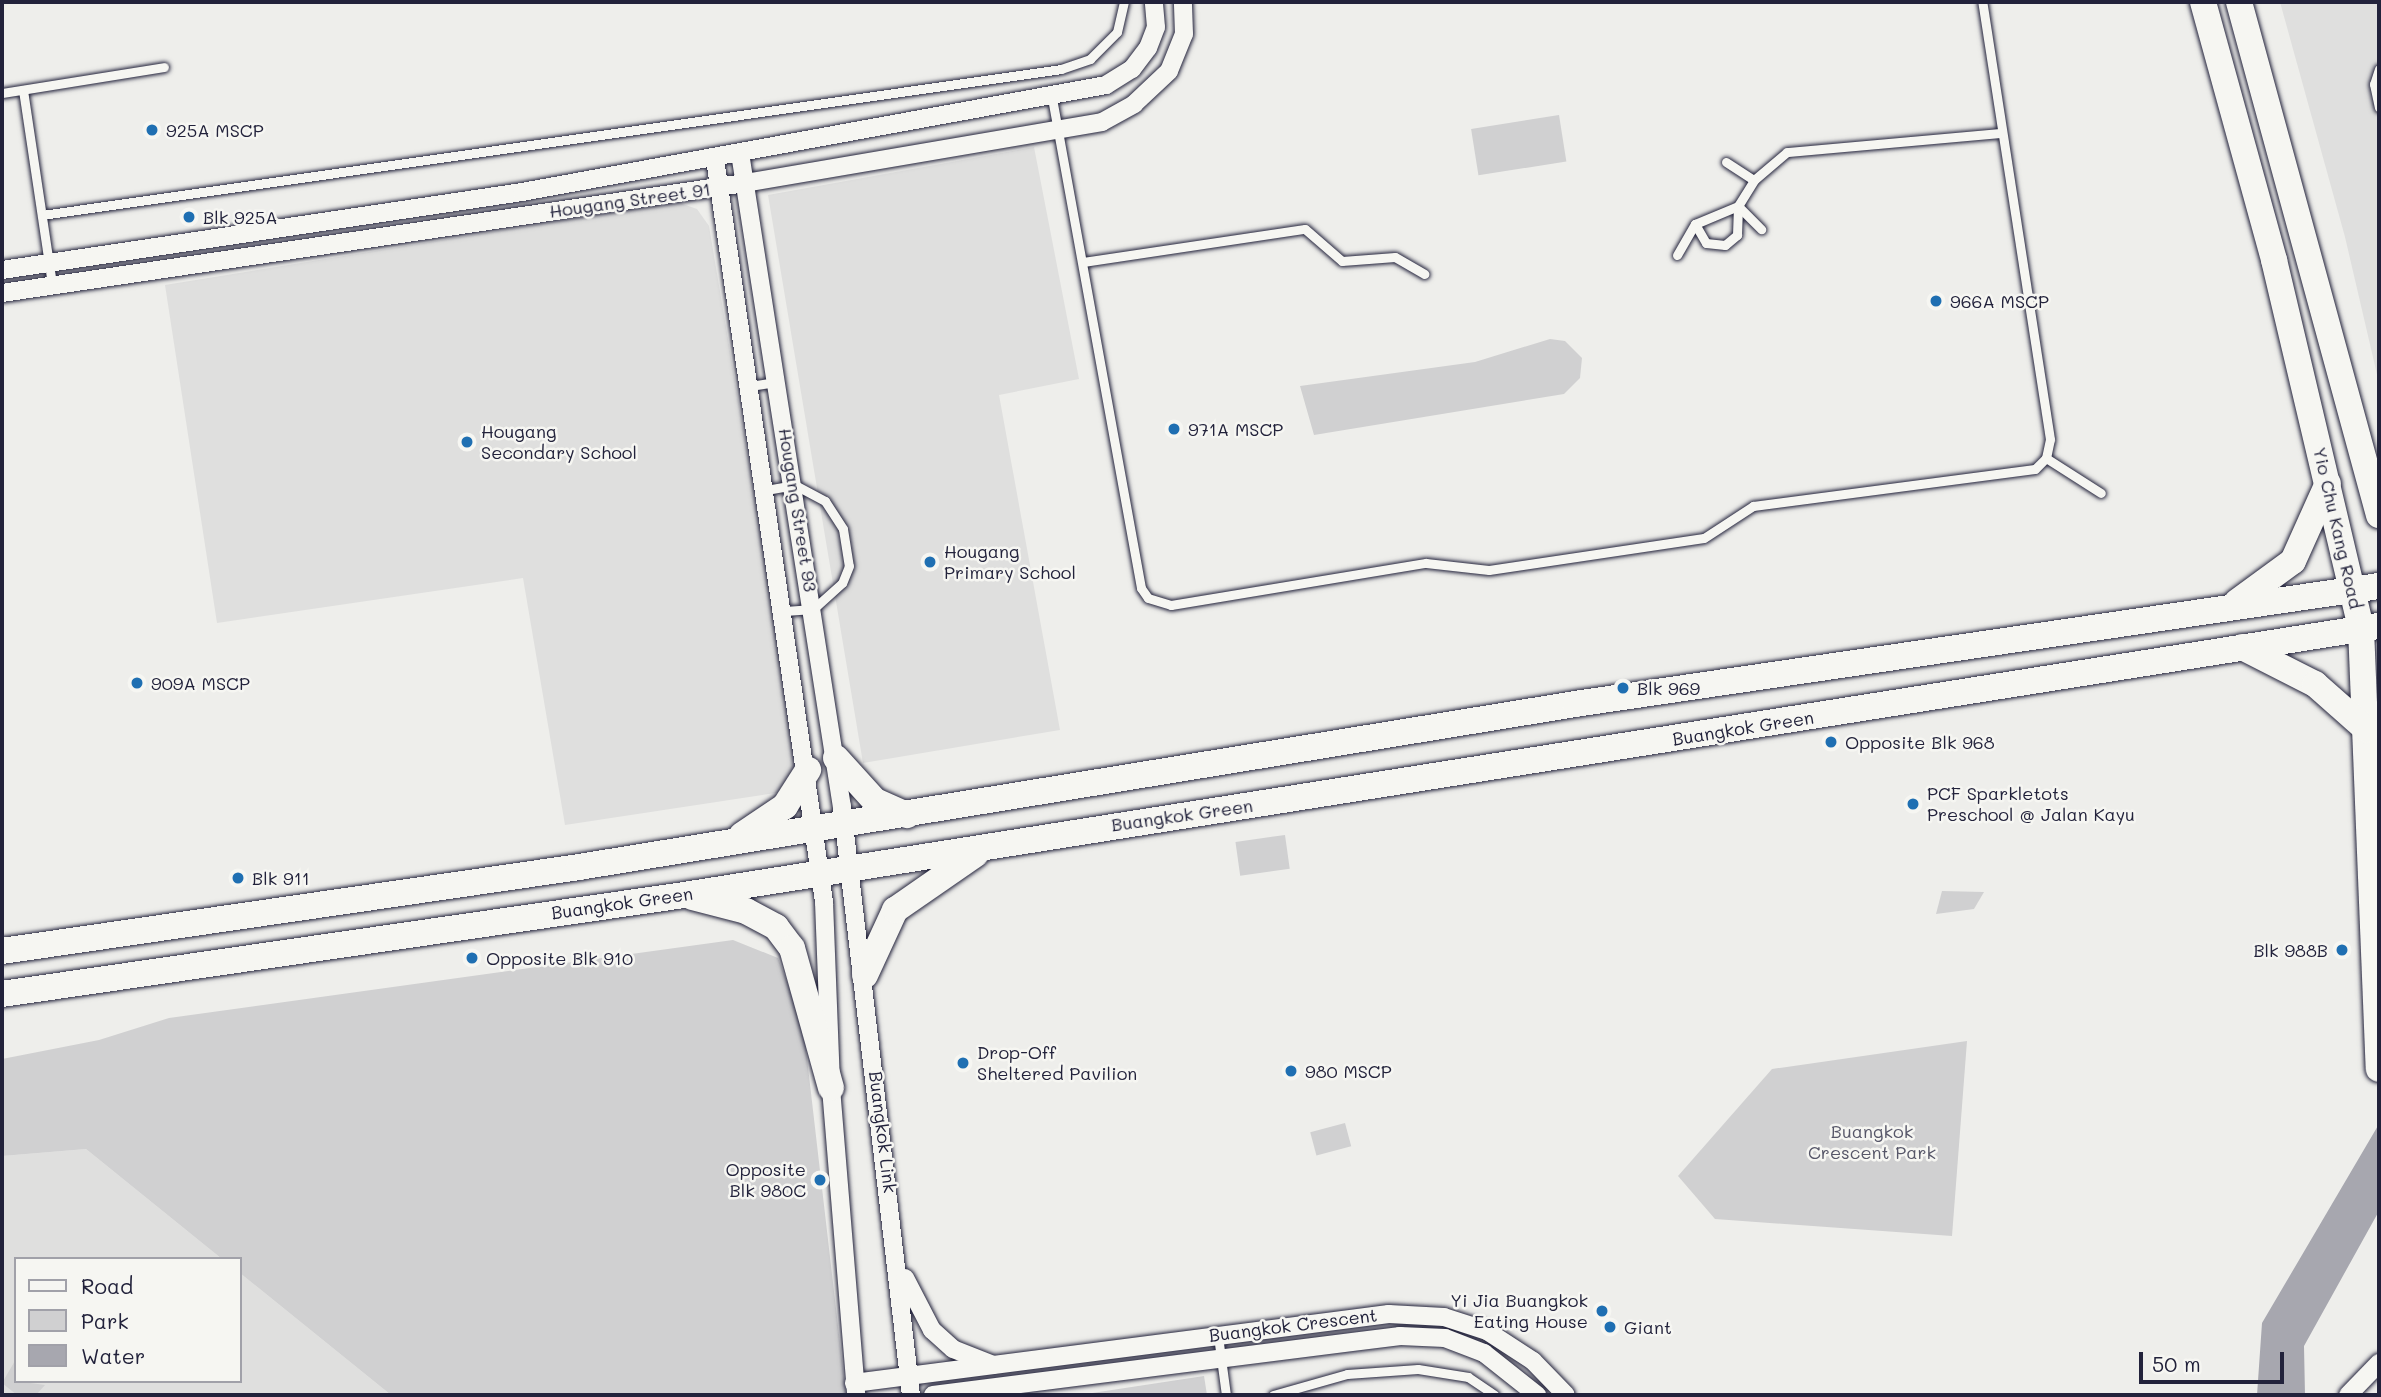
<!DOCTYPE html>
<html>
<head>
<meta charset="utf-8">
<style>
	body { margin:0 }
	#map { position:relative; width:2381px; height:1397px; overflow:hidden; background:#eeeeeb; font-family:Mali,sans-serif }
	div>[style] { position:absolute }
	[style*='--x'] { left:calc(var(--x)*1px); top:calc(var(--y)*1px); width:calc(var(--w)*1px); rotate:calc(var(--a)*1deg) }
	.built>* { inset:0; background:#dfdfde }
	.green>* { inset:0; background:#d0d0d1; transform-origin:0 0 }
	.water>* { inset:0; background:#a7a7af }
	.roads { filter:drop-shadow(0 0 2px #22223b) drop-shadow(0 0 2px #22223b) }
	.lane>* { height:9px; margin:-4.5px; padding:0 4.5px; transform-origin:4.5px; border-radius:4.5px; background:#f6f6f2 }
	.street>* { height:18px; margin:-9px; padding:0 9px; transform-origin:9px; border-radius:9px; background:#f6f6f2 }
	.primary>* { height:26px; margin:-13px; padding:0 13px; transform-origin:13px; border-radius:13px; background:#f6f6f2 }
	.dots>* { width:19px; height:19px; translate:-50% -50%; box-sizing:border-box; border:4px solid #f6f6f2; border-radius:50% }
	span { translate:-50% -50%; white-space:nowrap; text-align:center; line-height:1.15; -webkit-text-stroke:5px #f6f6f2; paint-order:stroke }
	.poi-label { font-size:18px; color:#22223b }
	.left { translate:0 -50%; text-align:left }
	.right { translate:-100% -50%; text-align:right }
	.street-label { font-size:18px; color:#22223b }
	.park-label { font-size:18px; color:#565668 }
	.frame { position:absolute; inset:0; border:4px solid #22223b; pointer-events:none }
	.legend { position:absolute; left:14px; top:1257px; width:228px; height:126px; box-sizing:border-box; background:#f6f6f2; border:2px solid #a1a1a9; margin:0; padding:9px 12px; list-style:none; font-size:21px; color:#22223b }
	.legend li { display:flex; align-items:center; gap:14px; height:35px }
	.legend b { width:35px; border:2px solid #a1a1a9 }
	.scale { position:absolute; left:2139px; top:1352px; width:145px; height:32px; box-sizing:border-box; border:4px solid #22223b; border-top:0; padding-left:9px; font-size:21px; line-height:24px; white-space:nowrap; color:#22223b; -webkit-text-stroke:5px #f6f6f2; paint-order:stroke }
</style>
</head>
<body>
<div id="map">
	<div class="built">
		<div style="clip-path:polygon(2280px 2px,2379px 2px,2379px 383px,2345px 237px)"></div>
		<div style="clip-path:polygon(1034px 147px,1079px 379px,999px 395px,1060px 730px,863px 763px,768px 195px)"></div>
		<div style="clip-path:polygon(677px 202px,697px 209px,709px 226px,801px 774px,789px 791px,565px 825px,523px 578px,217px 623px,165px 285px)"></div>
		<div style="clip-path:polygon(86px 1149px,222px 1259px,16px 1259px,16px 1381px,240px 1381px,240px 1273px,391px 1395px,2px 1395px,2px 1156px)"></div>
	</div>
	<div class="green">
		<div style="left:1559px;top:115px;width:47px;height:89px;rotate:81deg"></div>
		<div style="clip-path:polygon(1550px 339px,1565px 341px,1582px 358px,1580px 378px,1564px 394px,1314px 435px,1300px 386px,1475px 362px)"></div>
		<div style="left:1285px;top:835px;width:34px;height:50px;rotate:82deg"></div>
		<div style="clip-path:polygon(1942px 891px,1984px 892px,1974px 909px,1936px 914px)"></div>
		<div style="clip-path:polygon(733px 940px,778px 958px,803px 1024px,846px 1395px,391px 1395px,240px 1273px,240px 1259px,222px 1259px,86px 1149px,2px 1156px,2px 1059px,99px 1040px,169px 1018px)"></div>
		<div style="clip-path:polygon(1967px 1041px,1952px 1236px,1715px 1219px,1678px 1176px,1772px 1069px)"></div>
		<div style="left:1345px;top:1123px;width:24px;height:36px;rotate:75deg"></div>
		<div style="clip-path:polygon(16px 1359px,16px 1381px,45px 1385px,36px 1395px,17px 1395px,2px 1383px)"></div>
		<div style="clip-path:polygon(1204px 1376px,1207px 1395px,1079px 1395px)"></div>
	</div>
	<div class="water">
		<div style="clip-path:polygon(2379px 1124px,2379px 1211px,2304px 1346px,2305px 1395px,2257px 1395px,2262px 1323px)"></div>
	</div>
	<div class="roads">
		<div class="lane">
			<div style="--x:2379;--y:69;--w:16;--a:108"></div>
			<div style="--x:2374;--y:84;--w:24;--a:78"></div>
			<div style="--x:23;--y:90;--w:197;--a:81.5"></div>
			<div style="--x:2;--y:93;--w:164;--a:-9.1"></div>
			<div style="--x:1052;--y:98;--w:498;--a:79.7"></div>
			<div style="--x:1141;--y:588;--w:12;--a:55"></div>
			<div style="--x:1148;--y:598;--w:24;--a:17"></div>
			<div style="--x:1171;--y:605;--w:258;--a:-9.4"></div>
			<div style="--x:1426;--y:563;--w:63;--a:6.3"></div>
			<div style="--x:1489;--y:570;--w:217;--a:-8.5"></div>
			<div style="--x:1704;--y:538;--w:59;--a:-33.1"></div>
			<div style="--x:1753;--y:506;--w:284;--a:-7.5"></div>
			<div style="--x:2035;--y:469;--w:16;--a:-45"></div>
			<div style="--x:2046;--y:458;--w:19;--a:-78"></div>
			<div style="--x:2050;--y:439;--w:442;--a:-98.8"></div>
			<div style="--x:1726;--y:162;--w:33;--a:33"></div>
			<div style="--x:1738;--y:206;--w:33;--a:45"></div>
			<div style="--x:42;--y:215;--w:1029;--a:-8.15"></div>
			<div style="--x:1061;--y:69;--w:31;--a:-19"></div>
			<div style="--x:1090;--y:59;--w:38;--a:-45"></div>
			<div style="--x:1117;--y:32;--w:31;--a:-77"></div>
			<div style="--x:1695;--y:224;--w:22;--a:60"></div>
			<div style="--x:1706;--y:243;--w:19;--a:6"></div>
			<div style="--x:1725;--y:245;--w:16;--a:-40"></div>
			<div style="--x:1737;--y:235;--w:29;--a:-88"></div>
			<div style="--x:1738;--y:206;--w:31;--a:-58"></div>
			<div style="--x:1754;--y:180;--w:43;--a:-40.3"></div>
			<div style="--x:1787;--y:152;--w:215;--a:-5.1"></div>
			<div style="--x:1677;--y:255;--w:36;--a:-60"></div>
			<div style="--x:1695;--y:224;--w:47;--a:-22.7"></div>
			<div style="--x:1083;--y:262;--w:224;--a:-8.5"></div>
			<div style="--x:1305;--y:229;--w:49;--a:40.9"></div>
			<div style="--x:1342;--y:261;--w:53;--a:-4.3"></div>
			<div style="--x:1395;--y:257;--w:34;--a:30"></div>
			<div style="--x:750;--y:386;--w:26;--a:-9"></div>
			<div style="--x:2046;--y:458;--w:65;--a:32.5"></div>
			<div style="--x:766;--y:490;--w:29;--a:-10"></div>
			<div style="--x:795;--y:485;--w:34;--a:28"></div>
			<div style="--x:825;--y:501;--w:33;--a:57"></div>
			<div style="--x:843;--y:529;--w:37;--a:81"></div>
			<div style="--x:849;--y:566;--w:18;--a:112"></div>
			<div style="--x:842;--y:583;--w:39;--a:138"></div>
			<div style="--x:813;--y:609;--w:32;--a:176"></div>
			<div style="--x:1218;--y:1336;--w:60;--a:82.3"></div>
			<div style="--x:1273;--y:1395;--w:77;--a:-15.8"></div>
			<div style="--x:1347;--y:1374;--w:71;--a:-4"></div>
			<div style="--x:1418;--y:1369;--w:51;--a:9.1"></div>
			<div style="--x:1468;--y:1377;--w:32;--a:34"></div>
		</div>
		<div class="street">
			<div style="--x:740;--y:153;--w:662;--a:81.14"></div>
			<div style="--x:842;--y:807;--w:592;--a:83.31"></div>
			<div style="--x:715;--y:159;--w:751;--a:81.65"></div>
			<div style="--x:824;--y:902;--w:186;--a:87.8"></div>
			<div style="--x:831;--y:1088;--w:308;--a:85.3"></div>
			<div style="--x:2;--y:270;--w:526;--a:-8.53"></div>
			<div style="--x:522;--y:192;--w:594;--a:-10.38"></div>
			<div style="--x:1106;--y:85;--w:31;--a:-32"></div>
			<div style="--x:1132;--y:69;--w:26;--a:-53"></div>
			<div style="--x:1148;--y:48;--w:22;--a:-69"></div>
			<div style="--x:1156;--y:27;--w:25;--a:-95"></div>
			<div style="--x:2;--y:293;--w:751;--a:-8.42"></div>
			<div style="--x:745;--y:183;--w:362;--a:-9.7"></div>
			<div style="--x:1102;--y:122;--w:37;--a:-29"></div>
			<div style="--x:1134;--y:104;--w:48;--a:-43.3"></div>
			<div style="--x:1169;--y:71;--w:40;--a:-68"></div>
			<div style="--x:1184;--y:34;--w:32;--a:-92"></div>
			<div style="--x:905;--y:1278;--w:59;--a:62.6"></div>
			<div style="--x:932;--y:1330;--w:28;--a:42"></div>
			<div style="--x:953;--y:1349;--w:43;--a:21.8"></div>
			<div style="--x:854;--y:1383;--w:539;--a:-7.35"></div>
			<div style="--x:1389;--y:1314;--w:55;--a:3.1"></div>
			<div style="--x:1444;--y:1317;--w:45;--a:18"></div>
			<div style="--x:1487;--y:1331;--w:55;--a:33.1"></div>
			<div style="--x:1533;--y:1361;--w:47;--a:45.9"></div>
			<div style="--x:933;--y:1395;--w:471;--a:-7.2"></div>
			<div style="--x:1400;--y:1336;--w:45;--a:2.5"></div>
			<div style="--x:1445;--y:1338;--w:42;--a:21"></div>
			<div style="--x:1484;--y:1353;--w:68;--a:38.4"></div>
			<div style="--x:2348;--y:1395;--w:45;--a:-45.9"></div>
		</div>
		<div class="primary">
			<div style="--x:2203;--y:2;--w:268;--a:74.6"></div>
			<div style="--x:2274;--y:260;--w:378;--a:76.7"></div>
			<div style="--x:2361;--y:628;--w:441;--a:87.7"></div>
			<div style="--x:2239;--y:2;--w:532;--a:74.74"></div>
			<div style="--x:2237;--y:602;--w:69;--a:-36.2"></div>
			<div style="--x:2293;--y:561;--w:85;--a:-65.8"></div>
			<div style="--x:2242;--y:647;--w:82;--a:26.9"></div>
			<div style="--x:2315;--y:684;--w:69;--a:41.5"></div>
			<div style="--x:836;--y:758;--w:58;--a:47.8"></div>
			<div style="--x:875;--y:801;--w:35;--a:24"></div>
			<div style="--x:742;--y:835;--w:52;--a:-34"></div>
			<div style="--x:785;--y:806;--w:43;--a:-57.4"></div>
			<div style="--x:692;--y:897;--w:56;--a:14.5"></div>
			<div style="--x:746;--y:911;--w:34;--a:28"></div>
			<div style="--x:776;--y:927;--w:26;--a:53"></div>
			<div style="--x:792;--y:948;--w:145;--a:74.4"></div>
			<div style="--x:2;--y:951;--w:583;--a:-8.28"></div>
			<div style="--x:579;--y:867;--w:1009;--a:-9.29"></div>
			<div style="--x:1575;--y:704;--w:813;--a:-8.35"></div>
			<div style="--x:865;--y:975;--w:72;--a:-65.2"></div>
			<div style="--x:895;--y:910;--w:98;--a:-34.7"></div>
			<div style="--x:2;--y:994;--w:689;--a:-8.26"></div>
			<div style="--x:684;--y:895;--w:1716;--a:-9.02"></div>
		</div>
	</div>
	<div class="dots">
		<div style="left:152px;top:130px;background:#1f6fb2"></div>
		<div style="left:189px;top:217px;background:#1f6fb2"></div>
		<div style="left:1936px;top:301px;background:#1f6fb2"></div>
		<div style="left:1174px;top:429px;background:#1f6fb2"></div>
		<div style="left:467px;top:442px;background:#1f6fb2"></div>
		<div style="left:930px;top:562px;background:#1f6fb2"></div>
		<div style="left:137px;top:683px;background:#1f6fb2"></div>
		<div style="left:1623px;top:688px;background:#1f6fb2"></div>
		<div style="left:1831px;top:742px;background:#1f6fb2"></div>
		<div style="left:1913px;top:804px;background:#1f6fb2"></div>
		<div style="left:238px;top:878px;background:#1f6fb2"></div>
		<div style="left:2342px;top:950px;background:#1f6fb2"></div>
		<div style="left:472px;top:958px;background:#1f6fb2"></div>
		<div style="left:963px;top:1063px;background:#1f6fb2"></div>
		<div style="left:1291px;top:1071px;background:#1f6fb2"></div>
		<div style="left:820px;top:1180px;background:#1f6fb2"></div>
		<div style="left:1602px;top:1311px;background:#1f6fb2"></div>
		<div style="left:1610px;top:1327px;background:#1f6fb2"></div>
	</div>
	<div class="poi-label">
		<span class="left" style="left:166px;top:130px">925A MSCP</span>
		<span class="left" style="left:203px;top:217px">Blk 925A</span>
		<span class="left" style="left:1950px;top:301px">966A MSCP</span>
		<span class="left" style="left:1188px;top:429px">971A MSCP</span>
		<span class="left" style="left:481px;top:442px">Hougang<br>Secondary School</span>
		<span class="left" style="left:944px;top:562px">Hougang<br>Primary School</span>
		<span class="left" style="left:151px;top:683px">909A MSCP</span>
		<span class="left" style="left:1637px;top:688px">Blk 969</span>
		<span class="left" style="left:1845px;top:742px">Opposite Blk 968</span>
		<span class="left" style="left:1927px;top:804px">PCF Sparkletots<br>Preschool @ Jalan Kayu</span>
		<span class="left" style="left:252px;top:878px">Blk 911</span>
		<span class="right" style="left:2328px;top:950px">Blk 988B</span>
		<span class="left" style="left:486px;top:958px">Opposite Blk 910</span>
		<span class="left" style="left:977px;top:1063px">Drop-Off<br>Sheltered Pavilion</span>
		<span class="left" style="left:1305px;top:1071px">980 MSCP</span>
		<span class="right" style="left:806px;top:1180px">Opposite<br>Blk 980C</span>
		<span class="right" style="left:1588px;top:1311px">Yi Jia Buangkok<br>Eating House</span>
		<span class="left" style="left:1624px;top:1327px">Giant</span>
	</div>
	<div class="street-label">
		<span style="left:630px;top:200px;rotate:-8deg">Hougang Street 91</span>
		<span style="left:798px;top:510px;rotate:81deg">Hougang Street 93</span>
		<span style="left:2338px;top:528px;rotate:77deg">Yio Chu Kang Road</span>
		<span style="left:1743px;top:728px;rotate:-9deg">Buangkok Green</span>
		<span style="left:1182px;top:815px;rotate:-8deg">Buangkok Green</span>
		<span style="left:622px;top:903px;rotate:-8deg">Buangkok Green</span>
		<span style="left:883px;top:1132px;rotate:83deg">Buangkok Link</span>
		<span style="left:1293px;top:1325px;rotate:-7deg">Buangkok Crescent</span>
	</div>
	<div class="park-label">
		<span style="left:1872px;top:1142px">Buangkok<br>Crescent Park</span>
	</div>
	<div class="frame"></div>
	<ul class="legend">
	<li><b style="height:9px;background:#f6f6f2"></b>Road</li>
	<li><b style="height:19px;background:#d0d0d1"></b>Park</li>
	<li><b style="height:19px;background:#a7a7af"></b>Water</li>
	</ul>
	<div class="scale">50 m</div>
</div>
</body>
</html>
